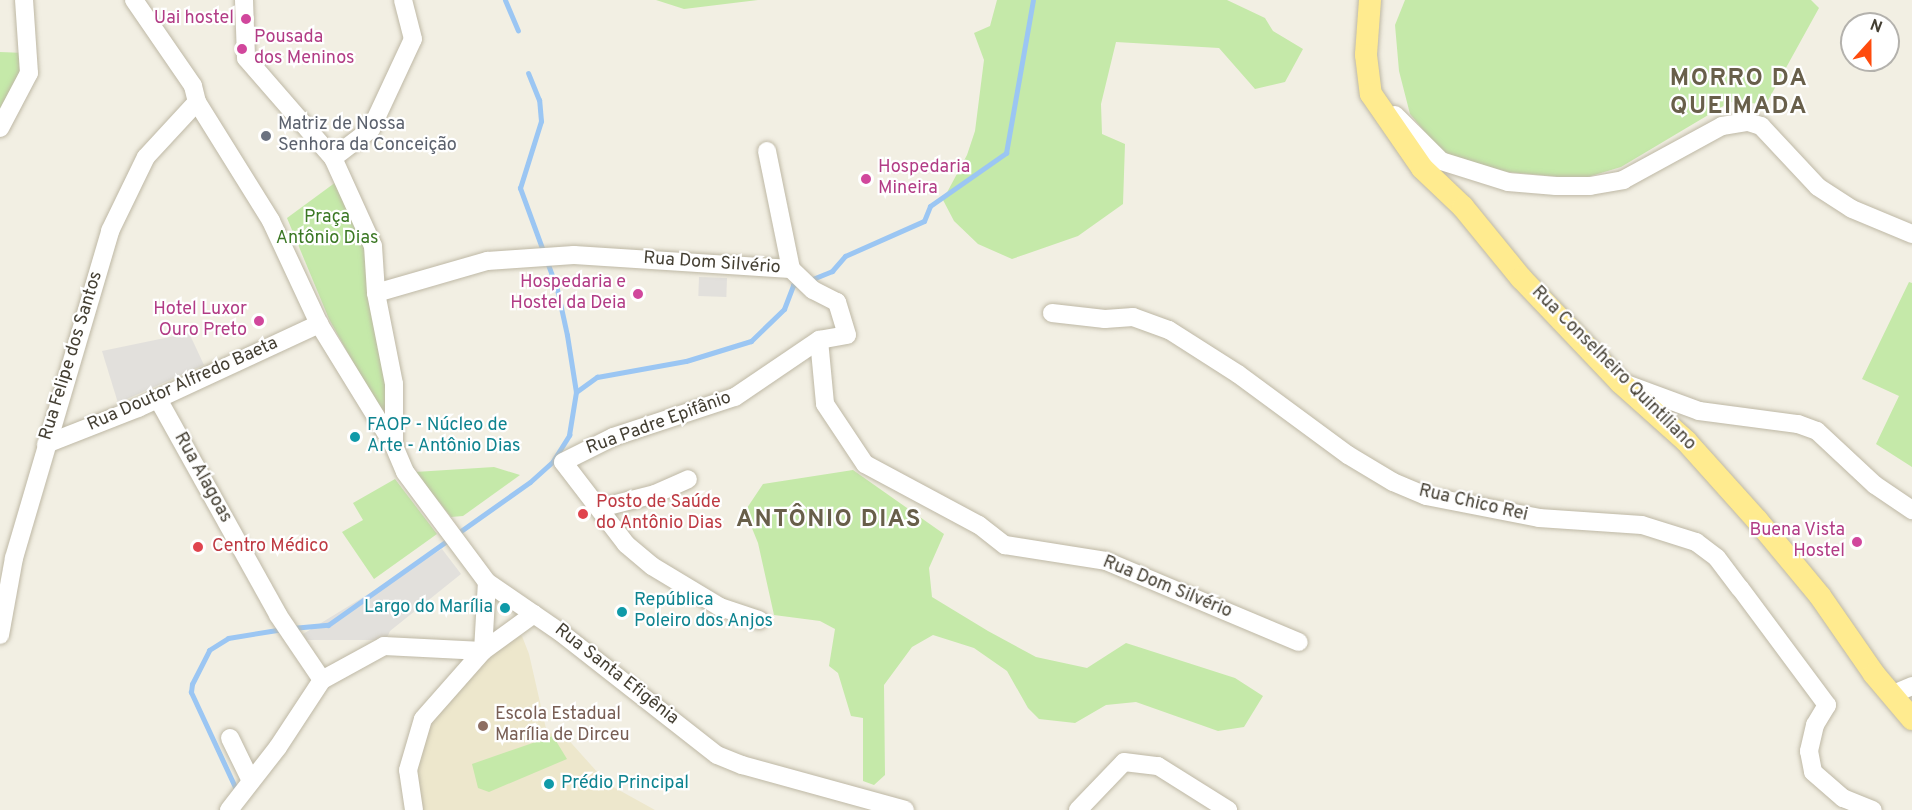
<!DOCTYPE html>
<html>
<head>
<meta charset="utf-8">
<style>
	body { margin:0 }
	#map { position:relative; width:1912px; height:810px; overflow:hidden; background:#f2efe3; font-family:Overpass,sans-serif }
	div>[style] { position:absolute }
	[style*='--x'] { left:calc(var(--x)*1px); top:calc(var(--y)*1px); width:calc(var(--w)*1px); rotate:calc(var(--a)*1deg) }
	.education>* { inset:0; background:#ede7cc }
	.green>* { inset:0; background:#c5e9a9 }
	.parking>* { inset:0; background:#e2e0dc; transform-origin:0 0 }
	.stream>* { height:5px; margin:-2.5px; padding:0 2.5px; transform-origin:2.5px; border-radius:2.5px; background:#9bc6f3 }
	.roads { filter:drop-shadow(0 0 2px #beb8a5) drop-shadow(0 0 2px #beb8a5) }
	.minor>* { height:18px; margin:-9px; padding:0 9px; transform-origin:9px; border-radius:9px; background:#fff }
	.major>* { height:22px; margin:-11px; padding:0 11px; transform-origin:11px; border-radius:11px; background:#ffeb8f }
	.dots>* { width:16px; height:16px; translate:-50% -50%; box-sizing:border-box; border:3px solid #fff; border-radius:50% }
	span { translate:-50% -50%; white-space:nowrap; text-align:center; line-height:1.15; -webkit-text-stroke:4.5px #fff; paint-order:stroke }
	.hotel-label { font-size:18px; color:#b23c85 }
	.right { translate:-100% -50%; text-align:right }
	.left { translate:0 -50%; text-align:left }
	.worship-label { font-size:18px; color:#5b616d }
	.park-label { font-size:18px; color:#3b7824 }
	.street-label { font-size:18px; color:#443f33 }
	.culture-label { font-size:18px; color:#0d838f }
	.health-label { font-size:18px; color:#be3a42 }
	.education-label { font-size:18px; color:#785e54 }
	.district-label { font-size:24px; color:#685f4a; font-weight:700; letter-spacing:1.5px }
	.north { position:absolute; left:1840px; top:12px; width:60px; height:60px; box-sizing:border-box; background:#fff; border:2px solid #b4b2ad; border-radius:50%; rotate:21deg; font-size:16px; font-weight:700; line-height:24px; text-align:center; color:#443f33 }
	.north::after { content:''; display:block; margin:auto; width:21px; height:27px; background:#ff4b0d; clip-path:polygon(50% 0,100% 100%,50% 72%,0 100%) }
</style>
</head>
<body>
<div id="map">
	<div class="education">
		<div style="clip-path:polygon(509px 632px,522px 636px,529px 654px,547px 733px,564px 735px,608px 784px,655px 810px,414px 810px,408px 770px,423px 719px)"></div>
	</div>
	<div class="green">
		<div style="clip-path:polygon(656px 0,758px 0,684px 9px)"></div>
		<div style="clip-path:polygon(997px 0,1227px 0,1265px 18px,1273px 31px,1303px 49px,1285px 82px,1255px 89px,1219px 48px,1116px 42px,1101px 104px,1102px 134px,1125px 144px,1123px 204px,1078px 236px,1012px 259px,978px 244px,954px 221px,943px 200px,967px 155px,975px 131px,984px 60px,974px 33px,990px 26px)"></div>
		<div style="clip-path:polygon(1405px 0,1811px 0,1819px 8px,1766px 104px,1730px 102px,1621px 167px,1581px 179px,1488px 170px,1441px 151px,1410px 114px,1399px 71px,1395px 25px)"></div>
		<div style="clip-path:polygon(0 52px,25px 53px,0 138px)"></div>
		<div style="clip-path:polygon(336px 182px,358px 216px,391px 365px,387px 412px,379px 409px,329px 319px,287px 218px)"></div>
		<div style="clip-path:polygon(1909px 282px,1912px 283px,1912px 467px,1876px 444px,1899px 396px,1862px 379px)"></div>
		<div style="clip-path:polygon(494px 467px,520px 475px,463px 516px,451px 517px,415px 472px)"></div>
		<div style="clip-path:polygon(853px 470px,944px 534px,929px 568px,932px 597px,988px 631px,1036px 657px,1087px 668px,1126px 643px,1235px 678px,1263px 696px,1244px 727px,1218px 731px,1136px 702px,1106px 705px,1075px 723px,1039px 719px,1028px 708px,1007px 671px,974px 648px,933px 635px,912px 647px,884px 685px,885px 775px,874px 785px,863px 781px,863px 718px,851px 716px,838px 673px,829px 666px,835px 629px,820px 621px,774px 615px,758px 543px,745px 511px,763px 484px)"></div>
		<div style="clip-path:polygon(395px 479px,437px 534px,374px 579px,342px 532px,363px 520px,353px 503px)"></div>
		<div style="clip-path:polygon(553px 736px,567px 759px,489px 792px,478px 788px,472px 764px)"></div>
	</div>
	<div class="parking">
		<div style="left:699px;top:277px;width:28px;height:19px;rotate:2deg"></div>
		<div style="clip-path:polygon(189px 333px,204px 365px,118px 403px,102px 351px)"></div>
		<div style="clip-path:polygon(442px 549px,461px 574px,390px 631px,386px 640px,306px 640px,303px 634px)"></div>
	</div>
	<div class="stream">
		<div style="--x:505;--y:0;--w:33;--a:67"></div>
		<div style="--x:810;--y:280;--w:24;--a:-22"></div>
		<div style="--x:832;--y:271;--w:20;--a:-49"></div>
		<div style="--x:845;--y:256;--w:86;--a:-23.9"></div>
		<div style="--x:924;--y:221;--w:16;--a:-68"></div>
		<div style="--x:930;--y:206;--w:93;--a:-34.9"></div>
		<div style="--x:1006;--y:153;--w:155;--a:-80"></div>
		<div style="--x:576;--y:392;--w:26;--a:-36"></div>
		<div style="--x:597;--y:377;--w:90;--a:-10.2"></div>
		<div style="--x:686;--y:361;--w:68;--a:-17.1"></div>
		<div style="--x:751;--y:341;--w:46;--a:-44.1"></div>
		<div style="--x:784;--y:309;--w:26;--a:-69"></div>
		<div style="--x:793;--y:285;--w:8;--a:-14"></div>
		<div style="--x:292;--y:628;--w:36;--a:-5"></div>
		<div style="--x:328;--y:625;--w:247;--a:-35.3"></div>
		<div style="--x:530;--y:482;--w:31;--a:-42"></div>
		<div style="--x:553;--y:461;--w:31;--a:-58"></div>
		<div style="--x:569;--y:435;--w:44;--a:-80.8"></div>
		<div style="--x:576;--y:392;--w:58;--a:-99"></div>
		<div style="--x:567;--y:335;--w:47;--a:-102.3"></div>
		<div style="--x:557;--y:289;--w:108;--a:-110.1"></div>
		<div style="--x:520;--y:188;--w:70;--a:-72.6"></div>
		<div style="--x:541;--y:121;--w:21;--a:-95"></div>
		<div style="--x:539;--y:100;--w:29;--a:-112"></div>
		<div style="--x:235;--y:787;--w:105;--a:-114.9"></div>
		<div style="--x:191;--y:692;--w:8;--a:-83"></div>
		<div style="--x:192;--y:684;--w:38;--a:-63"></div>
		<div style="--x:209;--y:650;--w:22;--a:-32"></div>
		<div style="--x:228;--y:638;--w:56;--a:-9.3"></div>
	</div>
	<div class="roads">
		<div class="minor">
			<div style="--x:134;--y:0;--w:104;--a:55.5"></div>
			<div style="--x:193;--y:86;--w:16;--a:76"></div>
			<div style="--x:197;--y:102;--w:140;--a:58.1"></div>
			<div style="--x:271;--y:221;--w:114;--a:65"></div>
			<div style="--x:319;--y:324;--w:143;--a:58.4"></div>
			<div style="--x:394;--y:446;--w:28;--a:67"></div>
			<div style="--x:405;--y:472;--w:137;--a:53.3"></div>
			<div style="--x:487;--y:582;--w:88;--a:34.4"></div>
			<div style="--x:560;--y:632;--w:199;--a:38.1"></div>
			<div style="--x:717;--y:755;--w:27;--a:22"></div>
			<div style="--x:742;--y:765;--w:169;--a:15.4"></div>
			<div style="--x:244;--y:0;--w:58;--a:88"></div>
			<div style="--x:246;--y:58;--w:133;--a:49"></div>
			<div style="--x:333;--y:158;--w:97;--a:65.6"></div>
			<div style="--x:373;--y:246;--w:47;--a:86.3"></div>
			<div style="--x:376;--y:293;--w:93;--a:78.8"></div>
			<div style="--x:394;--y:384;--w:60;--a:90"></div>
			<div style="--x:1395;--y:115;--w:65;--a:45"></div>
			<div style="--x:1441;--y:161;--w:70;--a:17.4"></div>
			<div style="--x:1508;--y:182;--w:48;--a:4.8"></div>
			<div style="--x:1556;--y:186;--w:34;--a:0"></div>
			<div style="--x:1590;--y:186;--w:34;--a:-10"></div>
			<div style="--x:1623;--y:180;--w:113;--a:-28.6"></div>
			<div style="--x:1722;--y:126;--w:26;--a:-9"></div>
			<div style="--x:1748;--y:122;--w:14;--a:17"></div>
			<div style="--x:1761;--y:126;--w:83;--a:46.9"></div>
			<div style="--x:1818;--y:187;--w:40;--a:32.9"></div>
			<div style="--x:1852;--y:209;--w:65;--a:22.6"></div>
			<div style="--x:0;--y:128;--w:62;--a:-62.2"></div>
			<div style="--x:29;--y:73;--w:73;--a:-93.9"></div>
			<div style="--x:767;--y:151;--w:120;--a:78.5"></div>
			<div style="--x:333;--y:158;--w:48;--a:-37.3"></div>
			<div style="--x:371;--y:129;--w:99;--a:-65"></div>
			<div style="--x:413;--y:39;--w:40;--a:-104.4"></div>
			<div style="--x:376;--y:293;--w:116;--a:-16.1"></div>
			<div style="--x:487;--y:261;--w:87;--a:-3.9"></div>
			<div style="--x:574;--y:255;--w:217;--a:3.7"></div>
			<div style="--x:791;--y:269;--w:30;--a:44"></div>
			<div style="--x:813;--y:290;--w:27;--a:27"></div>
			<div style="--x:837;--y:302;--w:34;--a:73"></div>
			<div style="--x:847;--y:335;--w:28;--a:170"></div>
			<div style="--x:819;--y:340;--w:64;--a:84.6"></div>
			<div style="--x:825;--y:404;--w:72;--a:56.3"></div>
			<div style="--x:865;--y:464;--w:129;--a:28.2"></div>
			<div style="--x:979;--y:525;--w:33;--a:38"></div>
			<div style="--x:1005;--y:545;--w:102;--a:9"></div>
			<div style="--x:1106;--y:561;--w:209;--a:22.8"></div>
			<div style="--x:1052;--y:313;--w:53;--a:6.5"></div>
			<div style="--x:1105;--y:319;--w:28;--a:-4"></div>
			<div style="--x:1133;--y:317;--w:38;--a:20"></div>
			<div style="--x:1169;--y:330;--w:82;--a:32.5"></div>
			<div style="--x:1238;--y:374;--w:137;--a:36.4"></div>
			<div style="--x:1348;--y:455;--w:52;--a:31"></div>
			<div style="--x:1393;--y:482;--w:36;--a:23"></div>
			<div style="--x:1426;--y:496;--w:115;--a:11"></div>
			<div style="--x:1539;--y:518;--w:103;--a:3.9"></div>
			<div style="--x:1642;--y:525;--w:57;--a:17.5"></div>
			<div style="--x:1696;--y:542;--w:26;--a:37"></div>
			<div style="--x:1717;--y:558;--w:38;--a:53"></div>
			<div style="--x:1740;--y:588;--w:146;--a:53.4"></div>
			<div style="--x:1827;--y:705;--w:23;--a:121"></div>
			<div style="--x:1815;--y:725;--w:27;--a:103"></div>
			<div style="--x:1809;--y:751;--w:21;--a:79"></div>
			<div style="--x:1813;--y:772;--w:40;--a:41"></div>
			<div style="--x:1843;--y:798;--w:32;--a:22"></div>
			<div style="--x:1626;--y:384;--w:78;--a:20.3"></div>
			<div style="--x:1699;--y:411;--w:100;--a:7.5"></div>
			<div style="--x:1798;--y:424;--w:20;--a:20"></div>
			<div style="--x:1817;--y:431;--w:79;--a:43"></div>
			<div style="--x:1875;--y:485;--w:45;--a:34"></div>
			<div style="--x:158;--y:399;--w:247;--a:60.9"></div>
			<div style="--x:278;--y:615;--w:78;--a:55.9"></div>
			<div style="--x:46;--y:444;--w:99;--a:-21.4"></div>
			<div style="--x:138;--y:408;--w:200;--a:-24.9"></div>
			<div style="--x:600;--y:508;--w:57;--a:-14.3"></div>
			<div style="--x:655;--y:494;--w:36;--a:-24"></div>
			<div style="--x:759;--y:620;--w:41;--a:-161.6"></div>
			<div style="--x:720;--y:607;--w:79;--a:-148.9"></div>
			<div style="--x:652;--y:566;--w:34;--a:-140"></div>
			<div style="--x:626;--y:544;--w:103;--a:-127.5"></div>
			<div style="--x:563;--y:462;--w:56;--a:-26.6"></div>
			<div style="--x:613;--y:437;--w:128;--a:-18.2"></div>
			<div style="--x:735;--y:397;--w:102;--a:-34.2"></div>
			<div style="--x:0;--y:635;--w:78;--a:-79.7"></div>
			<div style="--x:14;--y:558;--w:341;--a:-73.6"></div>
			<div style="--x:110;--y:231;--w:82;--a:-64.1"></div>
			<div style="--x:146;--y:157;--w:75;--a:-47.2"></div>
			<div style="--x:1891;--y:695;--w:23;--a:-23"></div>
			<div style="--x:230;--y:738;--w:48;--a:64"></div>
			<div style="--x:229;--y:810;--w:80;--a:-52.1"></div>
			<div style="--x:278;--y:747;--w:80;--a:-56.7"></div>
			<div style="--x:322;--y:680;--w:71;--a:-28.7"></div>
			<div style="--x:384;--y:646;--w:99;--a:2.9"></div>
			<div style="--x:483;--y:651;--w:69;--a:-86.7"></div>
			<div style="--x:414;--y:810;--w:40;--a:-98.5"></div>
			<div style="--x:408;--y:770;--w:53;--a:-73.6"></div>
			<div style="--x:423;--y:719;--w:91;--a:-48.6"></div>
			<div style="--x:483;--y:651;--w:63;--a:-36"></div>
			<div style="--x:1078;--y:810;--w:66;--a:-46.2"></div>
			<div style="--x:1124;--y:762;--w:34;--a:7"></div>
			<div style="--x:1158;--y:766;--w:83;--a:32.2"></div>
		</div>
		<div class="major">
			<div style="--x:1370;--y:0;--w:55;--a:94.2"></div>
			<div style="--x:1366;--y:55;--w:39;--a:83"></div>
			<div style="--x:1371;--y:94;--w:90;--a:55.4"></div>
			<div style="--x:1422;--y:168;--w:57;--a:43.6"></div>
			<div style="--x:1463;--y:207;--w:92;--a:50.8"></div>
			<div style="--x:1521;--y:278;--w:144;--a:46.4"></div>
			<div style="--x:1620;--y:382;--w:89;--a:41.8"></div>
			<div style="--x:1686;--y:441;--w:106;--a:48.1"></div>
			<div style="--x:1757;--y:520;--w:99;--a:50.3"></div>
			<div style="--x:1820;--y:596;--w:95;--a:55.3"></div>
			<div style="--x:1874;--y:674;--w:59;--a:49.8"></div>
		</div>
	</div>
	<div class="dots">
		<div style="left:246px;top:19px;background:#d1479c"></div>
		<div style="left:242px;top:49px;background:#d1479c"></div>
		<div style="left:266px;top:136px;background:#6b7280"></div>
		<div style="left:866px;top:179px;background:#d1479c"></div>
		<div style="left:638px;top:294px;background:#d1479c"></div>
		<div style="left:259px;top:321px;background:#d1479c"></div>
		<div style="left:355px;top:437px;background:#0f9aa8"></div>
		<div style="left:583px;top:514px;background:#e0444e"></div>
		<div style="left:1857px;top:542px;background:#d1479c"></div>
		<div style="left:198px;top:547px;background:#e0444e"></div>
		<div style="left:505px;top:608px;background:#0f9aa8"></div>
		<div style="left:622px;top:612px;background:#0f9aa8"></div>
		<div style="left:483px;top:726px;background:#8d6e63"></div>
		<div style="left:549px;top:784px;background:#0f9aa8"></div>
	</div>
	<div class="hotel-label">
		<span class="right" style="left:234px;top:19px">Uai hostel</span>
		<span class="left" style="left:254px;top:49px">Pousada<br>dos Meninos</span>
		<span class="left" style="left:878px;top:179px">Hospedaria<br>Mineira</span>
		<span class="right" style="left:626px;top:294px">Hospedaria e<br>Hostel da Deia</span>
		<span class="right" style="left:247px;top:321px">Hotel Luxor<br>Ouro Preto</span>
		<span class="right" style="left:1845px;top:542px">Buena Vista<br>Hostel</span>
	</div>
	<div class="worship-label">
		<span class="left" style="left:278px;top:136px">Matriz de Nossa<br>Senhora da Conceição</span>
	</div>
	<div class="park-label">
		<span style="left:327px;top:229px">Praça<br>Antônio Dias</span>
	</div>
	<div class="street-label">
		<span style="left:712px;top:264px;rotate:4deg">Rua Dom Silvério</span>
		<span style="left:72px;top:356px;rotate:-73deg">Rua Felipe dos Santos</span>
		<span style="left:1613px;top:369px;rotate:45deg">Rua Conselheiro Quintiliano</span>
		<span style="left:183px;top:385px;rotate:-24deg">Rua Doutor Alfredo Baeta</span>
		<span style="left:659px;top:424px;rotate:-20deg">Rua Padre Epifânio</span>
		<span style="left:202px;top:478px;rotate:61deg">Rua Alagoas</span>
		<span style="left:1473px;top:504px;rotate:13deg">Rua Chico Rei</span>
		<span style="left:1167px;top:588px;rotate:22deg">Rua Dom Silvério</span>
		<span style="left:616px;top:675px;rotate:38deg">Rua Santa Efigênia</span>
	</div>
	<div class="culture-label">
		<span class="left" style="left:367px;top:437px">FAOP - Núcleo de<br>Arte - Antônio Dias</span>
		<span class="left" style="left:634px;top:612px">República<br>Poleiro dos Anjos</span>
		<span class="right" style="left:493px;top:608px">Largo do Marília</span>
		<span class="left" style="left:561px;top:784px">Prédio Principal</span>
	</div>
	<div class="health-label">
		<span class="left" style="left:596px;top:514px">Posto de Saúde<br>do Antônio Dias</span>
		<span class="left" style="left:212px;top:547px">Centro Médico</span>
	</div>
	<div class="education-label">
		<span class="left" style="left:495px;top:726px">Escola Estadual<br>Marília de Dirceu</span>
	</div>
	<div class="district-label">
		<span style="left:1739px;top:94px">MORRO DA<br>QUEIMADA</span>
		<span style="left:829px;top:521px">ANTÔNIO DIAS</span>
	</div>
	<div class="north">N</div>
</div>
</body>
</html>
